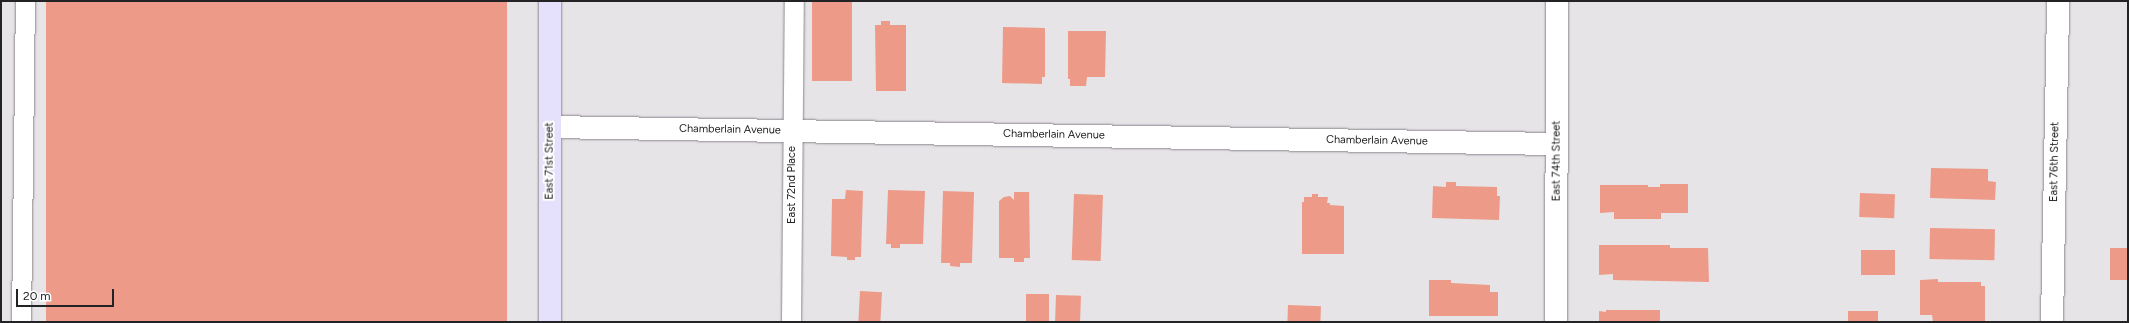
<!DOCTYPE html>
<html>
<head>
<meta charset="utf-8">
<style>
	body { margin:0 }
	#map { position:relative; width:2129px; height:323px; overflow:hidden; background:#e7e4e8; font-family:Figtree,sans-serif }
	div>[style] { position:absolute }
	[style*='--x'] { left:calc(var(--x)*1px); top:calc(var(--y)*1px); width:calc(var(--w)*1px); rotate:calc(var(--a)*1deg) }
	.building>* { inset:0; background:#ed9b88; transform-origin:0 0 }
	.roads { filter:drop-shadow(0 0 1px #8b888c) drop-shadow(0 0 1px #8b888c) }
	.lane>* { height:19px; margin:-9.5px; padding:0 9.5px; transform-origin:9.5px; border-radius:9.5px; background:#fff }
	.street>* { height:22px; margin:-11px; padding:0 11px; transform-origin:11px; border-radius:11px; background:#fff }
	.secondary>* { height:22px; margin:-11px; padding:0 11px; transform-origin:11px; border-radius:11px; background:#e5e0fb }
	span { translate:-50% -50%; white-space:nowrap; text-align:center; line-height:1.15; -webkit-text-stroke:4px #fff; paint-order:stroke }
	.street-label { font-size:11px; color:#232224 }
	.frame { position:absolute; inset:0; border:2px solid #232224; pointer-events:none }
	.scale { position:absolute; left:16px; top:289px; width:98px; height:18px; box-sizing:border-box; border:2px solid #232224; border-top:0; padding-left:5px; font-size:12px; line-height:14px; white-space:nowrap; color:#232224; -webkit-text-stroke:3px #fff; paint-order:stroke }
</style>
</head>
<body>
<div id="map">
	<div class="building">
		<div style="left:46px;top:1px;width:461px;height:321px"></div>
		<div style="left:812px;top:1px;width:40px;height:80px"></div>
		<div style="clip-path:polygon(881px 21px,890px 21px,890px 25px,906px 25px,906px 91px,876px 91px,875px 25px,881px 25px)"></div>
		<div style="clip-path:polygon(1003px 27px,1045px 28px,1045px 77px,1042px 77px,1042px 84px,1002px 83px)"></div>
		<div style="clip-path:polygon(1068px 31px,1106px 31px,1105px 77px,1087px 77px,1086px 86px,1070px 86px,1070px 79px,1068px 79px)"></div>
		<div style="clip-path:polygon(1931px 168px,1988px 169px,1988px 181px,1996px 182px,1995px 200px,1930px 198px)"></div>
		<div style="clip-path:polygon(1446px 182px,1456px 182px,1456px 186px,1497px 187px,1497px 196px,1500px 196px,1499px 220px,1432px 218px,1433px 186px,1446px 187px)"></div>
		<div style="clip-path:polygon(1660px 184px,1688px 184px,1688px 213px,1661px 213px,1661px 219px,1614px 219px,1614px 212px,1600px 213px,1600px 185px,1648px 185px,1648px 187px,1660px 187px)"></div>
		<div style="clip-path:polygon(846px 190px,863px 191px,861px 257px,855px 257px,855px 260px,847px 260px,847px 257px,831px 256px,832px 199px,845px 199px)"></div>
		<div style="clip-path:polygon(888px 190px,925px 191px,923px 244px,900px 244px,900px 248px,891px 248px,891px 244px,886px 244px)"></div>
		<div style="clip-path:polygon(943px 191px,974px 192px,972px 263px,960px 263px,960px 267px,950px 266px,950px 263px,941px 263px)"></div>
		<div style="clip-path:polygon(1014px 192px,1029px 192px,1030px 258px,1024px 258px,1024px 262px,1014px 262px,1014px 258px,999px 258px,999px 201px,1004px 197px,1010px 196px,1014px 200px)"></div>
		<div style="left:1860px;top:193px;width:35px;height:24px;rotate:2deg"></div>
		<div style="left:1074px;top:194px;width:29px;height:66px;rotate:2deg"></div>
		<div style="clip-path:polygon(1312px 194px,1318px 194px,1318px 197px,1328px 197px,1327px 203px,1330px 203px,1330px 205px,1344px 206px,1344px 254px,1302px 254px,1302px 202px,1304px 202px,1304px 197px,1312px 197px)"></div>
		<div style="left:1930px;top:228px;width:65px;height:31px;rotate:1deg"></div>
		<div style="clip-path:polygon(1599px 245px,1670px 245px,1670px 248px,1708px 248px,1709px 282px,1613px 280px,1613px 274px,1599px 275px)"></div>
		<div style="left:2110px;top:248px;width:18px;height:32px"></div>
		<div style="left:1895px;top:250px;width:25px;height:34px;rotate:90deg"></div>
		<div style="clip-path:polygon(1938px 279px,1938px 282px,1981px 282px,1981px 286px,1985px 286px,1985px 322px,1933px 322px,1932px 315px,1920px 315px,1920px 280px)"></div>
		<div style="clip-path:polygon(1429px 280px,1451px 280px,1451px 283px,1490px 285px,1490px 292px,1498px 292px,1498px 316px,1429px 316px)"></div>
		<div style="left:860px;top:291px;width:22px;height:31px;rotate:3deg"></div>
		<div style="left:1026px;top:294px;width:23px;height:28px"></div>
		<div style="left:1056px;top:295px;width:25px;height:27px;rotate:2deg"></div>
		<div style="left:1288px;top:305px;width:33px;height:17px;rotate:2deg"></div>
		<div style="clip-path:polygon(1606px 310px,1660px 310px,1660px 322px,1599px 322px,1599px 311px,1606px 312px)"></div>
		<div style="left:1848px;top:311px;width:30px;height:11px"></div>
	</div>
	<div class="roads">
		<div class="lane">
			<div style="--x:21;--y:322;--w:321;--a:-89.3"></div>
			<div style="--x:791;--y:322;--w:321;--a:-89.5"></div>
		</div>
		<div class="street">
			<div style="--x:550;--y:127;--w:1007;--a:0.97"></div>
			<div style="--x:1556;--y:322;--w:321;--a:-89.8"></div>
			<div style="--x:2052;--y:322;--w:321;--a:-88.9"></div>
		</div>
		<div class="secondary">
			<div style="--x:550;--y:1;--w:321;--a:90"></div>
		</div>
	</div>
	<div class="street-label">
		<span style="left:730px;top:130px;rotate:1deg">Chamberlain Avenue</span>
		<span style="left:1054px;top:135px;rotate:1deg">Chamberlain Avenue</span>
		<span style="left:1377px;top:141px;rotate:1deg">Chamberlain Avenue</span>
		<span style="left:550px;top:161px;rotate:-90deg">East 71st Street</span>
		<span style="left:1557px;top:161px;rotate:-90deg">East 74th Street</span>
		<span style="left:2055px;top:162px;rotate:-89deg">East 76th Street</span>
		<span style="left:792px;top:185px;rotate:-90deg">East 72nd Place</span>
	</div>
	<div class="frame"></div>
	<div class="scale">20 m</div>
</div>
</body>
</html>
